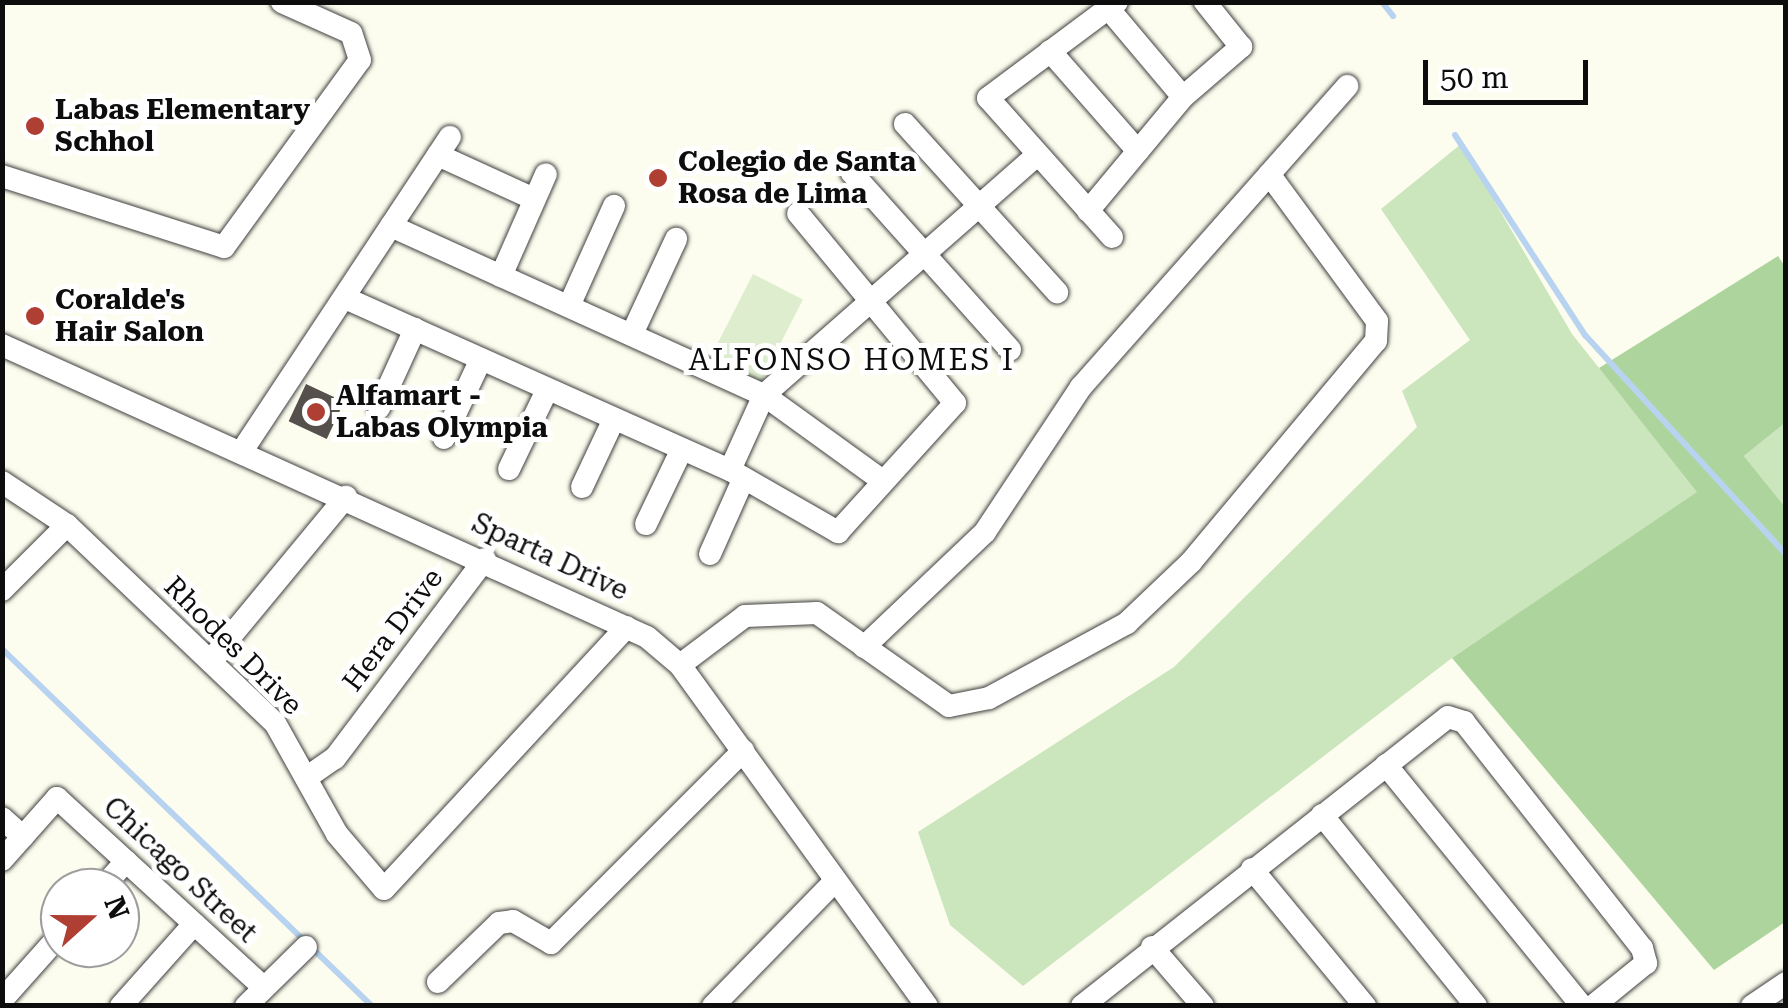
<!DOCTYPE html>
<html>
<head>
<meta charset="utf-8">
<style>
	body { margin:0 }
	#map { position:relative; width:1788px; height:1008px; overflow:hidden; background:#fdfdef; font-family:"Roboto Serif",serif }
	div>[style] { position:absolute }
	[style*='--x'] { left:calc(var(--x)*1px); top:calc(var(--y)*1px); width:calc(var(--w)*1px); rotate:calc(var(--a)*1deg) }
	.green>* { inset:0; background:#cbe5bc }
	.forest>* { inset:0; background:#aed49d }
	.pitch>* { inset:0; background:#ddedcd; transform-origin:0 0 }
	.stream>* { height:6px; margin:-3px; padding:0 3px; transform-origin:3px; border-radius:3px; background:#b8d3f0 }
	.building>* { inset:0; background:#55504b; transform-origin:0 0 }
	.roads { filter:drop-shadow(0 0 2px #404040) drop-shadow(0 0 2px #404040) }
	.minor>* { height:22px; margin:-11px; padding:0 11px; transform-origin:11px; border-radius:11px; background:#fff }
	.dots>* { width:28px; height:28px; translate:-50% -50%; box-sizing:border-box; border:5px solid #fff; border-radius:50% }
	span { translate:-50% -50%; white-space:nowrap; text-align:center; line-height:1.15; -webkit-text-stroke:10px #fff; paint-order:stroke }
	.poi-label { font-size:28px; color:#0d0d0d; font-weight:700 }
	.left { translate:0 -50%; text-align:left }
	.street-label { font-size:28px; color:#0d0d0d }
	.neighbourhood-label { font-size:30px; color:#0d0d0d; letter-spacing:2.5px }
	.frame { position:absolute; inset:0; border:5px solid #0d0d0d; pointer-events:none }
	.north { position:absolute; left:40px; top:868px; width:100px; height:100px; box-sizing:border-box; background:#fff; border:2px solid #9e9e9e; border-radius:50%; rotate:69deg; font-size:28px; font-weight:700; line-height:40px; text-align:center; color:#0d0d0d }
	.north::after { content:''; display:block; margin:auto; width:35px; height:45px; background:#af3e33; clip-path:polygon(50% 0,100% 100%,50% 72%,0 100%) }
	.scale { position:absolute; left:1423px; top:60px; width:165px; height:45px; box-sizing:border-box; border:5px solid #0d0d0d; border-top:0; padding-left:12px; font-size:30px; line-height:35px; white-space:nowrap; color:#0d0d0d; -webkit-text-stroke:8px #fff; paint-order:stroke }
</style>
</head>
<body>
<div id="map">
	<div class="green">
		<div style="clip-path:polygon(1461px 144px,1572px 334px,1698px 492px,1452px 658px,1023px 986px,950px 925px,918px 832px,1174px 667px,1417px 427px,1402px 391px,1470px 340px,1381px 209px)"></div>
		<div style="clip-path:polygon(1785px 423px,1785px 507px,1744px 456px)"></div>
	</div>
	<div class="forest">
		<div style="clip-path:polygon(1778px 256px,1786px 268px,1785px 423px,1744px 456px,1785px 507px,1785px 922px,1714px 970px,1452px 658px,1697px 492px,1599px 368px)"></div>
	</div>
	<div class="pitch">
		<div style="left:753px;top:274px;width:56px;height:96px;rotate:27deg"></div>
	</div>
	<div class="stream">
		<div style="--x:1382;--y:2;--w:18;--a:52"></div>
		<div style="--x:1455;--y:135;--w:239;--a:57"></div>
		<div style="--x:1585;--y:335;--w:297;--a:47.5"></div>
		<div style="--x:2;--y:649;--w:514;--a:43.98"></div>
	</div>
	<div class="building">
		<div style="left:306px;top:384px;width:42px;height:41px;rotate:25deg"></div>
	</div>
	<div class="roads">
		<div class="minor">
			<div style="--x:1108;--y:8;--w:116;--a:49.9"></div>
			<div style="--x:1050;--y:51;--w:133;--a:48.7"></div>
			<div style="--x:905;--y:124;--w:227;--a:47.9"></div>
			<div style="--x:438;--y:155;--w:106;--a:24.6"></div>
			<div style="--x:852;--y:173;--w:237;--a:48.2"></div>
			<div style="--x:2;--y:176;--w:233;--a:17.7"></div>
			<div style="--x:224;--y:247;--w:231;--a:-54"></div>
			<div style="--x:360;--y:60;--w:28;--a:-108"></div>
			<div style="--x:351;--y:33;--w:76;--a:-155.8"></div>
			<div style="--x:1088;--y:211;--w:148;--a:-50.2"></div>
			<div style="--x:1183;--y:97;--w:77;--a:-40.8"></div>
			<div style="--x:1241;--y:47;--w:58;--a:-128.7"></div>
			<div style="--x:391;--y:226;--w:409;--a:24.4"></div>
			<div style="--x:764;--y:395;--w:147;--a:35.9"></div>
			<div style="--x:1112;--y:237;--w:186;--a:-131.7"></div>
			<div style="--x:988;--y:98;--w:161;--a:-36.7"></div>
			<div style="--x:501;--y:276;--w:111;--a:-66.2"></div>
			<div style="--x:345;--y:298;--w:422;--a:24.1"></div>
			<div style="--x:730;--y:470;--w:125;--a:29.9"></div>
			<div style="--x:838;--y:532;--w:174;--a:-47.8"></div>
			<div style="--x:955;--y:403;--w:246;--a:-129.6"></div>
			<div style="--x:569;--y:306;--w:110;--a:-65.8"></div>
			<div style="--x:632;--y:334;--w:105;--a:-65.1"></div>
			<div style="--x:2;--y:345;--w:708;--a:24.36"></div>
			<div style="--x:647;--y:637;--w:43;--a:40.3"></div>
			<div style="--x:680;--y:665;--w:421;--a:54.1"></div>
			<div style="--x:379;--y:408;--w:87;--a:-65.5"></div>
			<div style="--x:444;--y:438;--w:87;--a:-64.9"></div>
			<div style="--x:244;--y:448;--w:373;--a:-56.5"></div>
			<div style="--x:509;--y:469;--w:88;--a:-64.3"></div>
			<div style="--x:730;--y:470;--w:82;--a:-65.6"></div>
			<div style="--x:764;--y:395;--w:362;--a:-41.3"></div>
			<div style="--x:2;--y:482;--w:78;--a:33.5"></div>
			<div style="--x:67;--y:525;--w:287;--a:43.6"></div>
			<div style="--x:275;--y:723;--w:127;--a:60.8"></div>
			<div style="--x:337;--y:834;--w:72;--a:49.5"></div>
			<div style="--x:384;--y:889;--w:357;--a:-47.2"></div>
			<div style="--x:582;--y:487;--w:75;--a:-64.8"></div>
			<div style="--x:646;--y:524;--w:83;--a:-64.4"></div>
			<div style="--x:710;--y:554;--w:81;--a:-66"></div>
			<div style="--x:2;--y:590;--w:92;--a:-45"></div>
			<div style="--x:864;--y:647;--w:167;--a:-43.5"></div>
			<div style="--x:985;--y:532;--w:174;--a:-56.5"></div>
			<div style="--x:1081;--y:387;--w:402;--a:-48.5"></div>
			<div style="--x:211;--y:660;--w:212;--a:-50.4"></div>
			<div style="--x:680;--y:665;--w:81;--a:-37"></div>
			<div style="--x:745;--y:616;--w:72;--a:-2.4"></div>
			<div style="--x:817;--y:613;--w:161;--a:35.2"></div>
			<div style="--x:949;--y:706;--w:41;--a:-11.3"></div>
			<div style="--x:989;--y:698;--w:157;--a:-28.5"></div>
			<div style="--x:1127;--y:623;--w:88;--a:-43.6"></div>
			<div style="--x:1191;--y:562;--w:288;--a:-50.1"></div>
			<div style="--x:1376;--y:341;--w:20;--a:-87"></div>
			<div style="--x:1377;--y:321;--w:182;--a:-126.3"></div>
			<div style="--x:1386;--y:765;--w:311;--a:50.9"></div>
			<div style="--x:306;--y:778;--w:35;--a:-35"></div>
			<div style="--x:335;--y:758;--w:249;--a:-53"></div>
			<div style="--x:1322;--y:815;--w:245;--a:51.1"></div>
			<div style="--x:2;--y:818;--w:28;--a:42"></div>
			<div style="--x:2;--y:860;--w:83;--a:-48.4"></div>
			<div style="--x:57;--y:798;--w:278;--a:42.5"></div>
			<div style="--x:1252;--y:869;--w:178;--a:50.5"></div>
			<div style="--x:102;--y:888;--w:36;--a:-48"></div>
			<div style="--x:1152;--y:947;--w:78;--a:49.2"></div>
			<div style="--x:438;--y:982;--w:85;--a:-44"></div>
			<div style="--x:499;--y:923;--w:14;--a:-8"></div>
			<div style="--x:513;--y:921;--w:44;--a:30.1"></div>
			<div style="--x:551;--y:943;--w:272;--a:-45"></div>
			<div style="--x:2;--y:1000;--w:87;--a:-48.3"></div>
			<div style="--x:121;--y:1006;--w:110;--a:-48.3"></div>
			<div style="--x:246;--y:1006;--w:84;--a:-44.5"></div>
			<div style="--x:713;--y:1006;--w:175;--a:-45.7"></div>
			<div style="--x:1082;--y:1006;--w:466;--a:-38.3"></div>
			<div style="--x:1448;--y:717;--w:17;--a:17"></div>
			<div style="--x:1464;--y:722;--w:288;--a:51.8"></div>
			<div style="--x:1642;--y:948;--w:16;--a:75"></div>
			<div style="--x:1646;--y:963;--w:68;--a:140.9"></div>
			<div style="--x:1752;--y:1006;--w:41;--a:-34.1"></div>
		</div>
	</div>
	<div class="dots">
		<div style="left:35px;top:126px;background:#af3e33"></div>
		<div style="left:658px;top:178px;background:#af3e33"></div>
		<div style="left:35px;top:316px;background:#af3e33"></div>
		<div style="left:316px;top:412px;background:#af3e33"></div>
	</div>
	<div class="poi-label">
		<span class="left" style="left:55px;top:126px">Labas Elementary<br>Schhol</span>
		<span class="left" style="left:678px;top:178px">Colegio de Santa<br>Rosa de Lima</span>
		<span class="left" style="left:55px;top:316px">Coralde's<br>Hair Salon</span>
		<span class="left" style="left:336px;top:412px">Alfamart -<br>Labas Olympia</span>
	</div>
	<div class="street-label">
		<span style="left:550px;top:557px;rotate:25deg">Sparta Drive</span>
		<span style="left:393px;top:630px;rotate:-53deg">Hera Drive</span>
		<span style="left:233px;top:646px;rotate:45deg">Rhodes Drive</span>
		<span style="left:180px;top:870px;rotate:43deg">Chicago Street</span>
	</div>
	<div class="neighbourhood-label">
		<span style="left:852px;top:360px">ALFONSO HOMES I</span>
	</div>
	<div class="frame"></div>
	<div class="north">N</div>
	<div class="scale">50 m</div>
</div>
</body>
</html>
